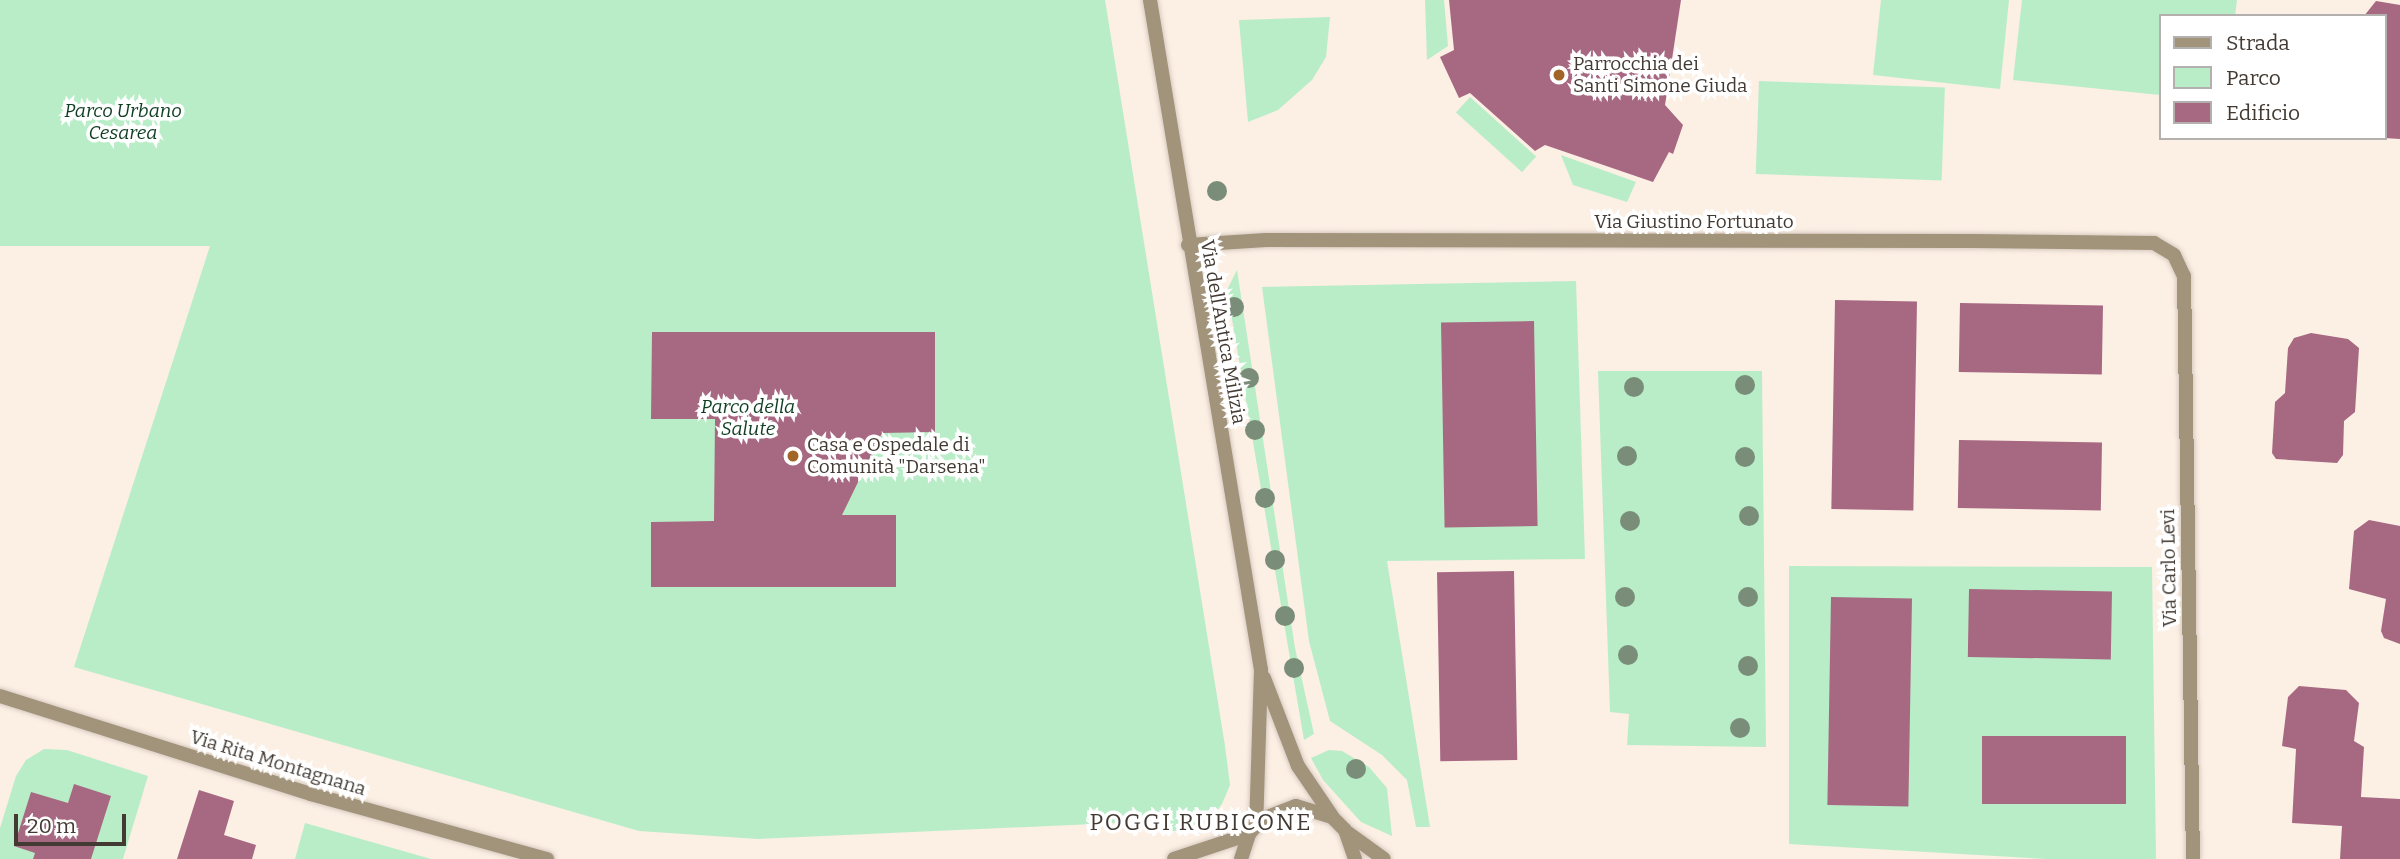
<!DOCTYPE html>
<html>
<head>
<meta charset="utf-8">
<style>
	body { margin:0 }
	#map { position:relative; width:2400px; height:859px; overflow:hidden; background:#fcefe4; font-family:Bitter,serif }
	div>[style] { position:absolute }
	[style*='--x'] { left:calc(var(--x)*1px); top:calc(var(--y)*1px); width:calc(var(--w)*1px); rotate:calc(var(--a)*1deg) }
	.green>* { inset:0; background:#b9edc8; transform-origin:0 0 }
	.building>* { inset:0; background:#a76882; transform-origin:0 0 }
	.roads { filter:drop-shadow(0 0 2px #d7cbc1) drop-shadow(0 0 2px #d7cbc1) }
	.minor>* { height:14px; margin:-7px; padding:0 7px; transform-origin:7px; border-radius:7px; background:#a2937b }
	.trees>* { width:20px; height:20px; margin:-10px; border-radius:50%; background:#798d79 }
	.dots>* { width:19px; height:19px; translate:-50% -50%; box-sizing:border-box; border:4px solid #fff; border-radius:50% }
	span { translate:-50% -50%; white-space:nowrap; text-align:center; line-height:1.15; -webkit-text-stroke:7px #fff; paint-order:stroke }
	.poi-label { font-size:19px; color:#433a33 }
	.left { translate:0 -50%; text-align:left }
	.park-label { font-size:19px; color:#0e3d22; font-style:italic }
	.street-label { font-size:19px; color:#433a33 }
	.quarter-label { font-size:23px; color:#433a33; letter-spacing:2px }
	.legend { position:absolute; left:2159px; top:14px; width:228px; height:126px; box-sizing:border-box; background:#fff; border:2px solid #b4b0ad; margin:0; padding:9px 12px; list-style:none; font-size:21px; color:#433a33 }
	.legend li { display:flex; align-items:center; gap:14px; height:35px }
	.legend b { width:35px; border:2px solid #b4b0ad }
	.scale { position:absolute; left:14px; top:814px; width:112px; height:32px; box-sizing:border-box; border:4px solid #433a33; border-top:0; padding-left:9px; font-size:21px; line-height:24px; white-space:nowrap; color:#433a33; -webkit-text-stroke:5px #fff; paint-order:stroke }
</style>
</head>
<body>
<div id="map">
	<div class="green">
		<div style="clip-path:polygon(0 0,1105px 0,1225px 746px,1230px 785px,1222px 804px,1212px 817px,1186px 830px,1155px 832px,1138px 822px,758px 839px,639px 831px,74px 667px,210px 246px,0 246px)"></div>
		<div style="clip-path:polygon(1425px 0,1444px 0,1448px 46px,1427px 60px)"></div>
		<div style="clip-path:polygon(1881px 0,2009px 0,2000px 89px,1873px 75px)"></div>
		<div style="clip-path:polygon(2022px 0,2237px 0,2235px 16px,2160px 16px,2160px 95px,2013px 80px)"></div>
		<div style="clip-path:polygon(1330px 17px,1326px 57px,1312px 80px,1278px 110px,1248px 122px,1239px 20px)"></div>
		<div style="left:1759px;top:81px;width:186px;height:93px;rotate:2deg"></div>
		<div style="left:1470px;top:97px;width:89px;height:21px;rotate:42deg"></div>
		<div style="clip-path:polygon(1561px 155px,1636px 182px,1627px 202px,1573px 185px)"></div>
		<div style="clip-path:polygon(1237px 270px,1295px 648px,1314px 734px,1304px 740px,1227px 290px)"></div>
		<div style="clip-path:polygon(1576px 281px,1585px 559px,1387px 561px,1430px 827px,1416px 827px,1407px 780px,1382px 755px,1330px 721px,1309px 641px,1262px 287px)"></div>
		<div style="clip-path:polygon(1598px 371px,1762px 371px,1766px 747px,1627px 745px,1629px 714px,1610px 712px)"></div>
		<div style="clip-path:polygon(1789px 566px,2152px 567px,2156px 859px,2047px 859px,1789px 844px)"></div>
		<div style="clip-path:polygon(44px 749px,67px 750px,148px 776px,123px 859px,0 859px,0 828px,16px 776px,26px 760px)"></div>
		<div style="clip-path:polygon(1329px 750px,1342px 751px,1369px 767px,1387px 788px,1392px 836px,1361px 822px,1323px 780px,1311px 758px)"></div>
		<div style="clip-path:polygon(305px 823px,431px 859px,295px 859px)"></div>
	</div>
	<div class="building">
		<div style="clip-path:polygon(1449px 0,1681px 0,1665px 105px,1683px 125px,1673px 154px,1669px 152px,1653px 182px,1545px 145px,1535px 151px,1470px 93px,1459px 98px,1440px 57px,1454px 50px)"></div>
		<div style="clip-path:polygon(2376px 1px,2400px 5px,2400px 139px,2384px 138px,2384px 16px,2364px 16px)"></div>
		<div style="left:1835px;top:300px;width:82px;height:209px;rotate:1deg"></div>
		<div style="left:1960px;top:303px;width:143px;height:69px;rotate:1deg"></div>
		<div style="left:1534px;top:321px;width:205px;height:93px;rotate:89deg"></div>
		<div style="clip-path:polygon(652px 332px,935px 332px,935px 432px,882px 433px,842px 515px,896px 515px,896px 587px,651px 587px,651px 522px,714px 521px,715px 419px,651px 419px)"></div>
		<div style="clip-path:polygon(2311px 333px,2348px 339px,2359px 348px,2355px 412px,2344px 421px,2343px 455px,2337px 463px,2276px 459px,2272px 453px,2275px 402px,2285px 393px,2288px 348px,2294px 338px)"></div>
		<div style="left:1959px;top:440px;width:143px;height:68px;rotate:1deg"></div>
		<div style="clip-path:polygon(2369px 520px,2400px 526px,2400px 644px,2384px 638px,2381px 631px,2386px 599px,2349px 589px,2354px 531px)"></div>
		<div style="left:1514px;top:571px;width:189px;height:77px;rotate:89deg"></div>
		<div style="left:1969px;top:589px;width:143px;height:68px;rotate:1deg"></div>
		<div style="left:1831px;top:597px;width:81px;height:208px;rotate:1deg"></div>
		<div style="clip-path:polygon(2299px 686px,2346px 690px,2359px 703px,2354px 741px,2364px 747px,2361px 797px,2400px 799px,2400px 859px,2340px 859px,2342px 826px,2292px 823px,2296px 749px,2282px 746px,2288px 697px)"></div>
		<div style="left:1982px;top:736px;width:144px;height:68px"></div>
		<div style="clip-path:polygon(74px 784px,111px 796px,91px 859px,33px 859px,35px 853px,14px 846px,31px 792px,68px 803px)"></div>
		<div style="clip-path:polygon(199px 790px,234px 801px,224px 835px,256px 845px,252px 859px,177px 859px)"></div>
	</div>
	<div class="roads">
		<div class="minor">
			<div style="--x:1150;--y:0;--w:679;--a:80.59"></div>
			<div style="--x:1261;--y:670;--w:156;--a:91.8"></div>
			<div style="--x:1188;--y:245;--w:78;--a:-3.7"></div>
			<div style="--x:1266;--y:240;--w:707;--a:0.08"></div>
			<div style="--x:1973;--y:241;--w:181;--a:0.6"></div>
			<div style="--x:2154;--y:243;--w:23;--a:31"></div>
			<div style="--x:2174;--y:255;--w:23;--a:65"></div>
			<div style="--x:2184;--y:276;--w:583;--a:89.12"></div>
			<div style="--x:1264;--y:678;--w:94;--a:68.9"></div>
			<div style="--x:1298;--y:766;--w:60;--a:55.8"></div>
			<div style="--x:0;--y:696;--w:326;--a:17.5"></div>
			<div style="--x:311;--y:794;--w:245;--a:15.4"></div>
			<div style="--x:1348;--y:833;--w:44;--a:35.8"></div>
			<div style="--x:1174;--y:859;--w:79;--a:-18.4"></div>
			<div style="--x:1241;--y:859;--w:26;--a:-72"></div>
			<div style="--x:1249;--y:834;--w:20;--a:-49"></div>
			<div style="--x:1262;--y:819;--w:36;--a:-21"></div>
			<div style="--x:1296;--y:806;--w:38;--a:17"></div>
			<div style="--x:1332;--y:817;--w:18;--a:45"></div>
			<div style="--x:1345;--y:830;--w:31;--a:71"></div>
		</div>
	</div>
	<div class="trees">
		<div style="left:1217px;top:191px"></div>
		<div style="left:1234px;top:307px"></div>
		<div style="left:1249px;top:378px"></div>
		<div style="left:1745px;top:385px"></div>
		<div style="left:1634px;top:387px"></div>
		<div style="left:1255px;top:430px"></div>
		<div style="left:1627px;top:456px"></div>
		<div style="left:1745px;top:457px"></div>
		<div style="left:1265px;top:498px"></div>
		<div style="left:1749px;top:516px"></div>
		<div style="left:1630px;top:521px"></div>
		<div style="left:1275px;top:560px"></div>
		<div style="left:1625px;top:597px"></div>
		<div style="left:1748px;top:597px"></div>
		<div style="left:1285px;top:616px"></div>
		<div style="left:1628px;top:655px"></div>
		<div style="left:1748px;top:666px"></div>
		<div style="left:1294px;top:668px"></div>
		<div style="left:1740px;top:728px"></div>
		<div style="left:1356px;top:769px"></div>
	</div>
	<div class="dots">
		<div style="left:1559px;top:75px;background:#a16528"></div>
		<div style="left:793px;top:456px;background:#a16528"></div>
	</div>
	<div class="poi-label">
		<span class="left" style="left:1573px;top:75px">Parrocchia dei<br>Santi Simone Giuda</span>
		<span class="left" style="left:807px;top:456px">Casa e Ospedale di<br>Comunità "Darsena"</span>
	</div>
	<div class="park-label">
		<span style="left:123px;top:122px">Parco Urbano<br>Cesarea</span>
		<span style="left:748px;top:418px">Parco della<br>Salute</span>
	</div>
	<div class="street-label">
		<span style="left:1694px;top:222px">Via Giustino Fortunato</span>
		<span style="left:1223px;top:332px;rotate:80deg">Via dell'Antica Milizia</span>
		<span style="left:2169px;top:568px;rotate:-91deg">Via Carlo Levi</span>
		<span style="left:278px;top:763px;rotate:17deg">Via Rita Montagnana</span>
	</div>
	<div class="quarter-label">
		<span style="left:1201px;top:822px">POGGI RUBICONE</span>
	</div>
	<ul class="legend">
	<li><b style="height:9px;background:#a2937b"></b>Strada</li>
	<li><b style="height:19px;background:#b9edc8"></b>Parco</li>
	<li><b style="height:19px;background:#a76882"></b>Edificio</li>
	</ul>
	<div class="scale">20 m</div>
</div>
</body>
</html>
